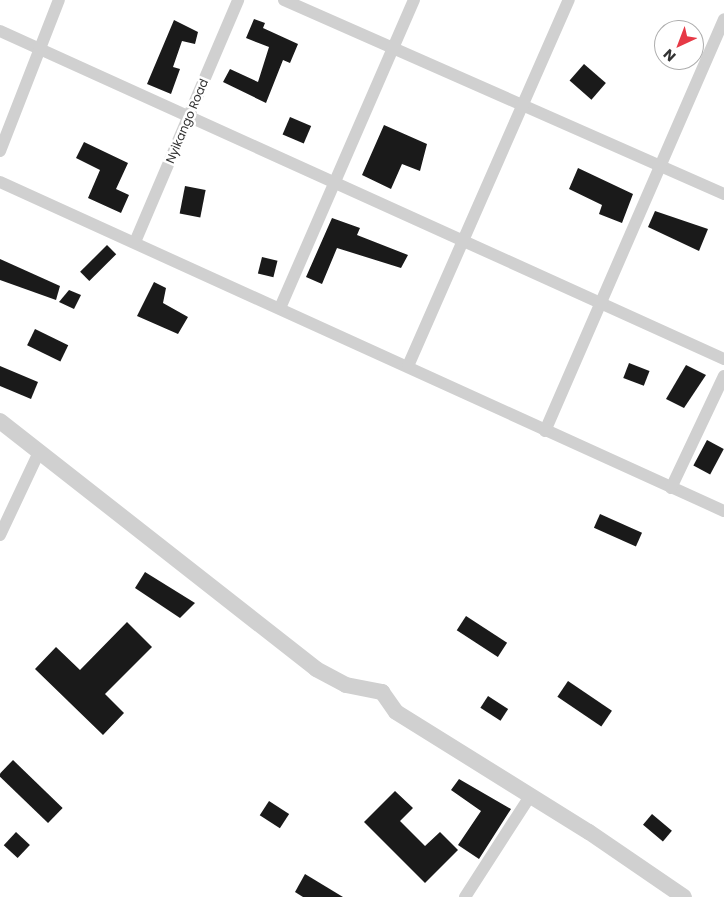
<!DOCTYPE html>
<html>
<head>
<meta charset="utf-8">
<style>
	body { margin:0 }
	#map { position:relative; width:724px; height:897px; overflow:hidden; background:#fff; font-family:Poppins,sans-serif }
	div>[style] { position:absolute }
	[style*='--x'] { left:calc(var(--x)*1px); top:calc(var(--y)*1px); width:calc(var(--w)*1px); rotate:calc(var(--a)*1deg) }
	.building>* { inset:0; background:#1a1a1a; transform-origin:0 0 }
	.minor>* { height:12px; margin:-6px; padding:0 6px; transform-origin:6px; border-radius:6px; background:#d0d0d0 }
	.tertiary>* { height:16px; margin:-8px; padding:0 8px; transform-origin:8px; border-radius:8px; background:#d0d0d0 }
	span { translate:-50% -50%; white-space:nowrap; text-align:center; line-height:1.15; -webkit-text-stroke:5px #fff; paint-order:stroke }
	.street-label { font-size:12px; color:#333 }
	.north { position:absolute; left:654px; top:20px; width:50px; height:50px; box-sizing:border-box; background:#fff; border:1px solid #adadad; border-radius:50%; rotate:223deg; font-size:14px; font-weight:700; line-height:20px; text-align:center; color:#333 }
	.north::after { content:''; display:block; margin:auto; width:18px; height:22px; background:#e63946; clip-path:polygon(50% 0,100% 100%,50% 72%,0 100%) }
</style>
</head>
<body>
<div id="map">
	<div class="building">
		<div style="clip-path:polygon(254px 19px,265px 23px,263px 28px,298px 44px,290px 63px,283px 60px,266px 103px,223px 82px,230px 69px,258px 82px,269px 47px,246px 38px)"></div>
		<div style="clip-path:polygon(174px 20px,198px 32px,195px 44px,182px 41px,173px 67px,180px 69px,171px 94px,147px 84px)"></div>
		<div style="left:584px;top:64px;width:29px;height:22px;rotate:41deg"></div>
		<div style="left:290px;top:117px;width:23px;height:19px;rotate:23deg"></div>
		<div style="clip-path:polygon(384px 125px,427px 144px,420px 171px,402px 164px,391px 189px,362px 175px)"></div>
		<div style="clip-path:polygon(84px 142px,128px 163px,116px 189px,129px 195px,121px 213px,88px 198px,100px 170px,76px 158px)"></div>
		<div style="clip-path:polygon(578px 168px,633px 194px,622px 223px,599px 214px,602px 205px,569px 189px)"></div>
		<div style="left:185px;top:186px;width:21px;height:28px;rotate:11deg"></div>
		<div style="clip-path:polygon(655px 211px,708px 229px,699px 251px,648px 227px)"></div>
		<div style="clip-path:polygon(332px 218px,360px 228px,357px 235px,408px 255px,401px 268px,337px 248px,322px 284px,306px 277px)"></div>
		<div style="left:107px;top:245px;width:13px;height:38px;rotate:45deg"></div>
		<div style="left:262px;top:257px;width:16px;height:17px;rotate:14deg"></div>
		<div style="clip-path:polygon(0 259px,60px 286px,56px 300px,0 280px)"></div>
		<div style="clip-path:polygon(154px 282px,166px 288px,163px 303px,188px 317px,178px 334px,137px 316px)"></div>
		<div style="clip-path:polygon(69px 290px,81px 295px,74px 309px,59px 302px)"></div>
		<div style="left:35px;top:329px;width:37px;height:18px;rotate:26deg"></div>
		<div style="left:629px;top:363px;width:22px;height:16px;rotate:21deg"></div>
		<div style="clip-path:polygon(686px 365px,706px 375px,684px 408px,666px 399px)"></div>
		<div style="clip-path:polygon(0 366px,38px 382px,31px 399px,0 386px)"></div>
		<div style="left:707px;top:440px;width:19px;height:29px;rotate:28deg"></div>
		<div style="left:600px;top:514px;width:46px;height:15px;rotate:24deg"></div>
		<div style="clip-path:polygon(145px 572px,195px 603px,180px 618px,135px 588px)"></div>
		<div style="left:466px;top:616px;width:49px;height:17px;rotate:33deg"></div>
		<div style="clip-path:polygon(127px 622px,152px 647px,105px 694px,124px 713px,103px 735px,35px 669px,56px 647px,80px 670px)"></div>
		<div style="left:568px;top:681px;width:53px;height:19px;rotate:34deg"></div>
		<div style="left:488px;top:696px;width:24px;height:14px;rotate:33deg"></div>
		<div style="left:13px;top:760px;width:69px;height:21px;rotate:44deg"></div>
		<div style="clip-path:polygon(459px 779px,511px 809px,479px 859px,458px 845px,481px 811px,451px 790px)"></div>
		<div style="clip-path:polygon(395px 791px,413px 808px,400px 821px,425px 846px,440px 832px,458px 850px,425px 883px,364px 822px)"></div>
		<div style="left:269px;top:801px;width:24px;height:17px;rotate:33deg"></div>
		<div style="left:652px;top:814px;width:26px;height:14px;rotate:40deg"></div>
		<div style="left:16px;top:832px;width:19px;height:18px;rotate:43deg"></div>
		<div style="clip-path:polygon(305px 874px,343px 897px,303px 897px,295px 892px)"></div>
	</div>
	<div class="minor">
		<div style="--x:284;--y:0;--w:481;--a:23.8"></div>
		<div style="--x:0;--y:31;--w:795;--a:24.37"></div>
		<div style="--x:0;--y:151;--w:162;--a:-68.7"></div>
		<div style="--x:0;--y:182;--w:795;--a:24.44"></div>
		<div style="--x:135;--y:242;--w:263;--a:-66.9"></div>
		<div style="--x:280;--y:308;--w:336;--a:-66.5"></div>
		<div style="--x:408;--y:366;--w:400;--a:-66.3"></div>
		<div style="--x:545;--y:431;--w:449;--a:-66.5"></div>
		<div style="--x:671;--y:488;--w:124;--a:-64.7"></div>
		<div style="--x:0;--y:535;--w:92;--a:-64.8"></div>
		<div style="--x:465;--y:897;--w:120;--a:-57.2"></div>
	</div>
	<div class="tertiary">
		<div style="--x:0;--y:421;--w:402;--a:38.1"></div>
		<div style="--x:316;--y:669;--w:34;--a:28"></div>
		<div style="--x:346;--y:685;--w:37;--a:11"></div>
		<div style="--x:382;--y:692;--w:24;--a:55"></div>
		<div style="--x:396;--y:712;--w:227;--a:31.9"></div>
		<div style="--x:589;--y:832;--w:115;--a:34.4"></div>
	</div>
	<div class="street-label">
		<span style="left:187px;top:121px;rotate:-67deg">Nyikango Road</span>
	</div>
	<div class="north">N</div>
</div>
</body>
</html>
